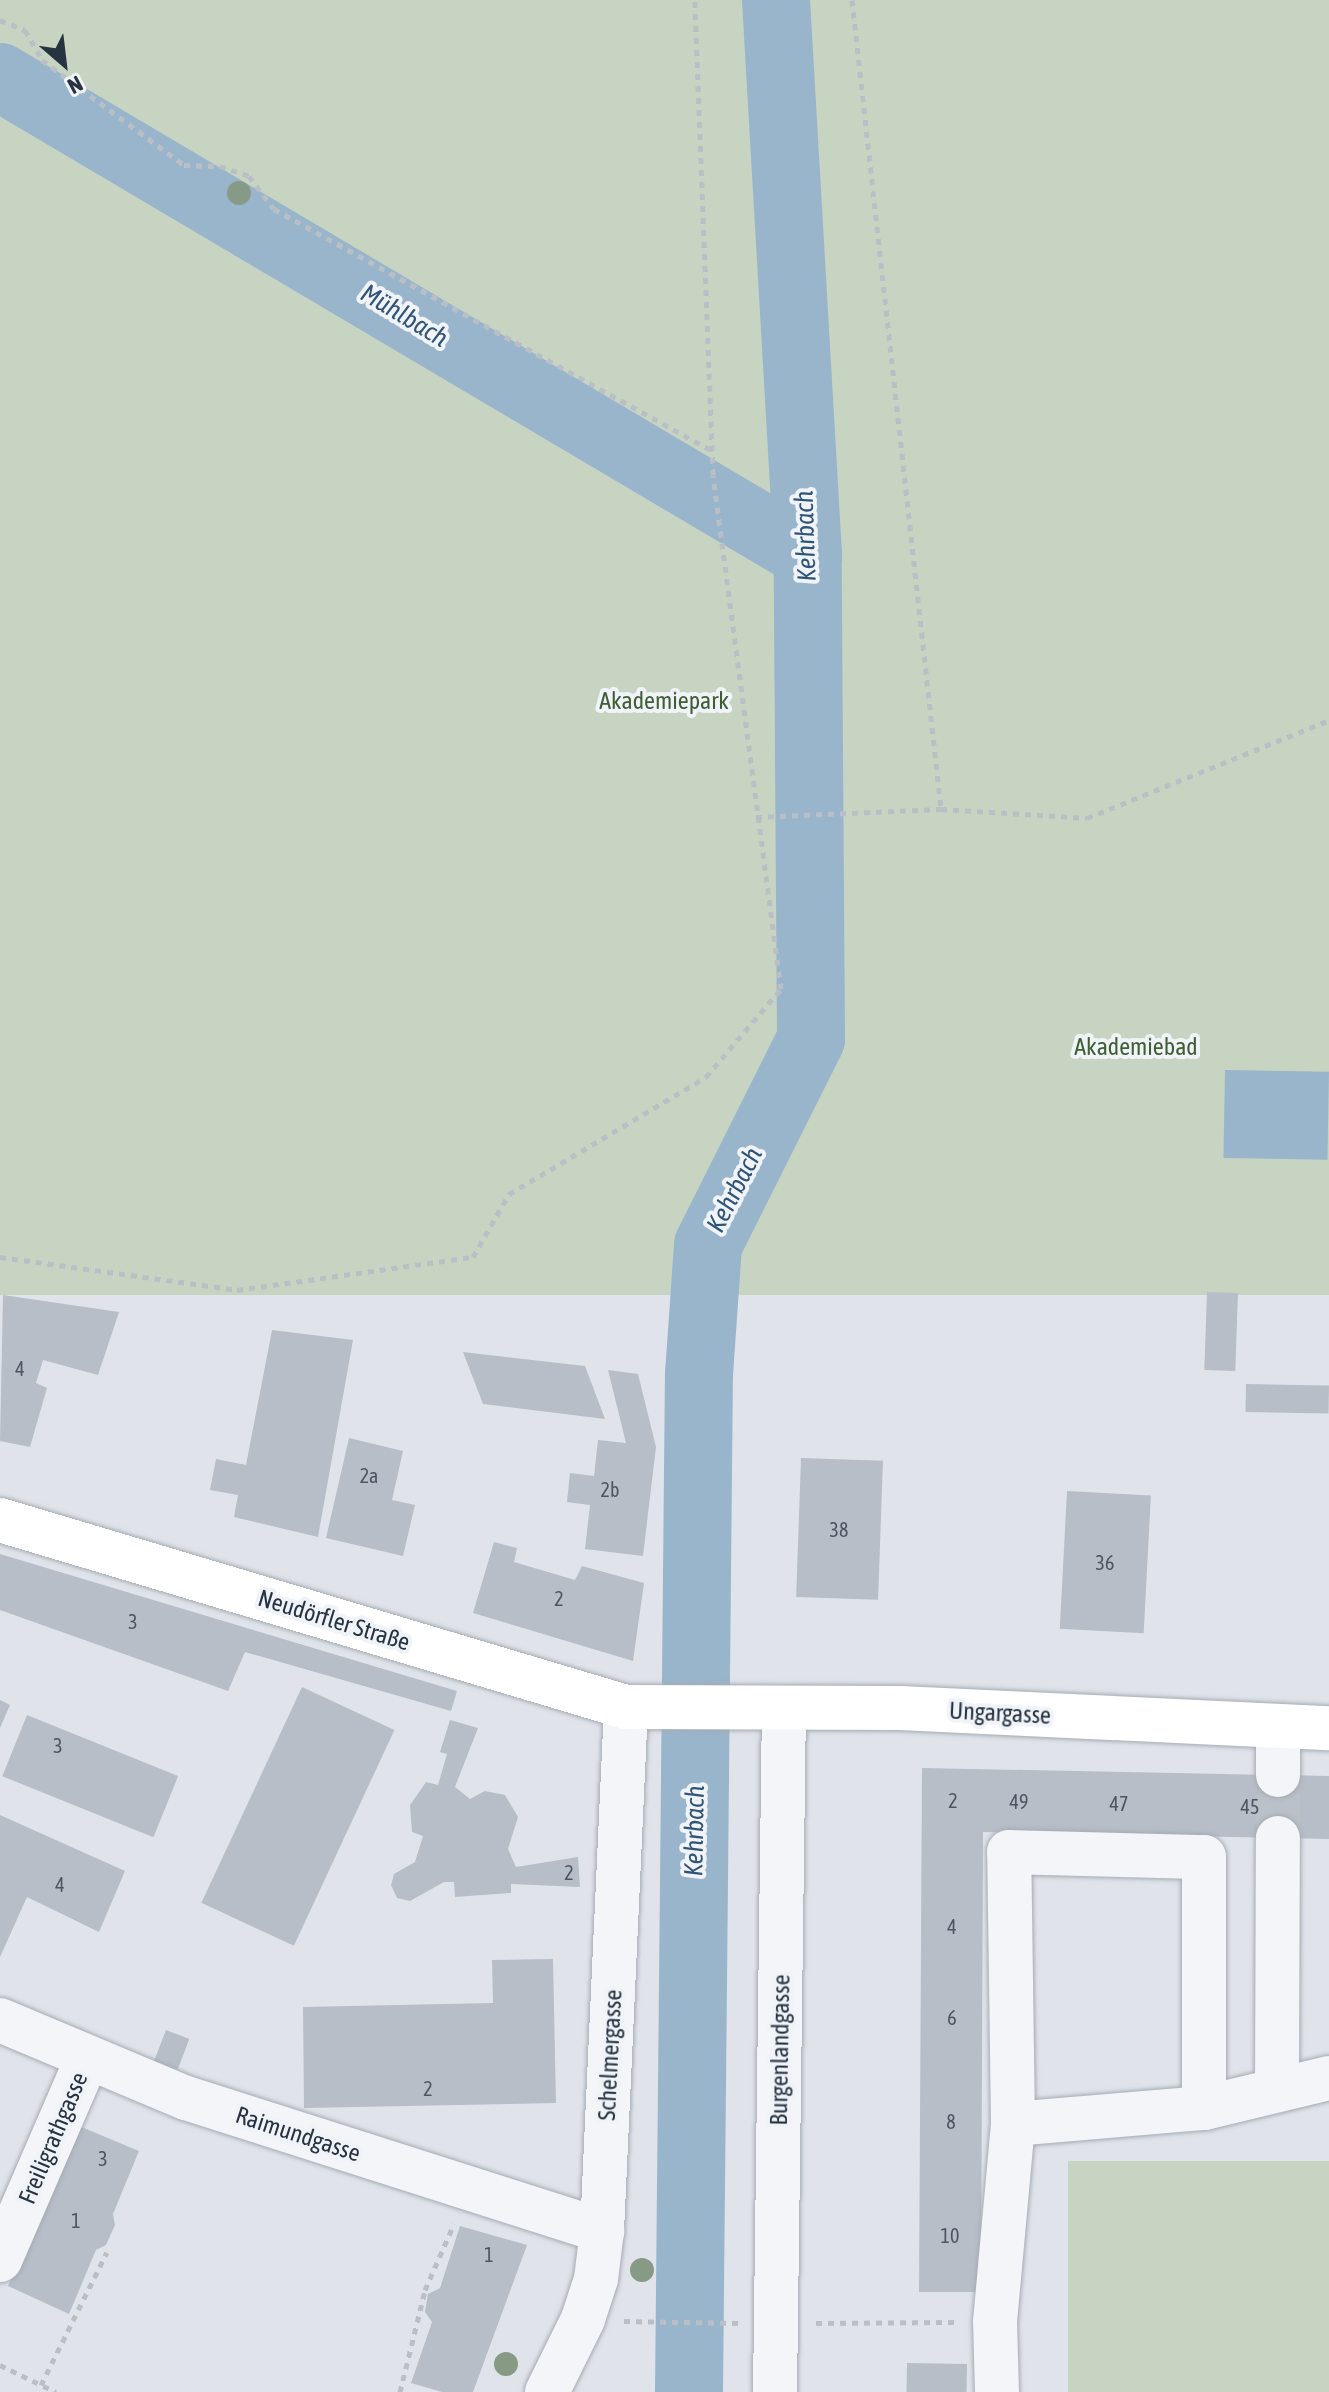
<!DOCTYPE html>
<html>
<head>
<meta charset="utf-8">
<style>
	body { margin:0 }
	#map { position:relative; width:1329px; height:2392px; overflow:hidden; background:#e0e4ea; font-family:"Asap Condensed",sans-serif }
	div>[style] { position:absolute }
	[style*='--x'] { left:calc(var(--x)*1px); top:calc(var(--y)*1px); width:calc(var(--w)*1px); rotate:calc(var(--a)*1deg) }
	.green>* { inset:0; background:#c7d4c1; transform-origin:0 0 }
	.water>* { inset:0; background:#99b5cb; transform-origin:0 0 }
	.river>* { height:68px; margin:-34px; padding:0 34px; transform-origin:34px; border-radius:34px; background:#99b5cb }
	.building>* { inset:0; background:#b7bec7; transform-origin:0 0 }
	.minor-tunnel>* { height:44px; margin-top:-22px; transform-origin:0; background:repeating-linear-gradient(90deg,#bbc1c8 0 44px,transparent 0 66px) }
	.path>* { height:5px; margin-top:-2.5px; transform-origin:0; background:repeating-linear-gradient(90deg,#babfc5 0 6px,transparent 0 12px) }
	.roads { filter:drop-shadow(0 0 2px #a5abb4) drop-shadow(0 0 2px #a5abb4) }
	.minor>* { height:44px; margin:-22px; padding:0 22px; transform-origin:22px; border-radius:22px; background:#f3f5f8 }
	.major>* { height:44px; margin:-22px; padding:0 22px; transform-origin:22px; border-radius:22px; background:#fff }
	.trees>* { width:24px; height:24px; margin:-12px; border-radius:50%; background:#879a86 }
	span { translate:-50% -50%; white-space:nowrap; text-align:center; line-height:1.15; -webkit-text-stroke:8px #f0f3f7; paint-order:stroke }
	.number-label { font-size:20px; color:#4c5663 }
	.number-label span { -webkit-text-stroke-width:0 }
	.park-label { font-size:24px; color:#3f5e34 }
	.street-label { font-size:24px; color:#283342 }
	.water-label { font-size:26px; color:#305478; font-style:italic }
	.north { position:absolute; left:24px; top:24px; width:80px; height:80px; -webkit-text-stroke:6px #f0f3f7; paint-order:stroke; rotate:152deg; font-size:22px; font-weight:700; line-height:32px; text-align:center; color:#283342 }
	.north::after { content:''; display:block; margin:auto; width:28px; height:36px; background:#283342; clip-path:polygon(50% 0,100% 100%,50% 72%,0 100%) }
</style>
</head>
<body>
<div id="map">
	<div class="green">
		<div style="left:0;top:0;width:1329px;height:1295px"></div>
		<div style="left:1329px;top:2161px;width:231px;height:261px;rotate:90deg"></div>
	</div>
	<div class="water">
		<div style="left:1225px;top:1070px;width:104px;height:88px;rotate:1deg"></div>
	</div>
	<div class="river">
		<div style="--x:0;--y:77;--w:939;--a:30.61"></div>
		<div style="--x:689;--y:2392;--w:1018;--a:-89.44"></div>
		<div style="--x:699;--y:1374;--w:129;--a:-86"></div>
		<div style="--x:708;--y:1245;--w:230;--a:-63.4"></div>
		<div style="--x:811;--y:1039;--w:484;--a:-90.4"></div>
		<div style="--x:808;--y:555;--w:556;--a:-93.3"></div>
	</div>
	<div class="building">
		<div style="left:1207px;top:1292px;width:31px;height:78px;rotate:2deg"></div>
		<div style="clip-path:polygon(3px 1295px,119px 1312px,98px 1375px,43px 1360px,36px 1383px,47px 1388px,30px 1447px,0 1441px)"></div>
		<div style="clip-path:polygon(272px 1330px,353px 1340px,318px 1537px,234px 1517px,238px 1495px,210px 1490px,216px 1459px,246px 1465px)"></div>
		<div style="clip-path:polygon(463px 1352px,585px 1366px,605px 1419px,483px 1404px)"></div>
		<div style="clip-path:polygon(608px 1370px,638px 1374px,656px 1447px,643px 1556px,585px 1549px,590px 1505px,567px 1502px,570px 1473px,594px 1476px,598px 1440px,626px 1443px)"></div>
		<div style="left:1246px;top:1384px;width:83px;height:28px;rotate:1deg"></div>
		<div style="clip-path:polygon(349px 1438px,403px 1451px,392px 1500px,415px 1505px,403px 1556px,326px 1538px)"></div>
		<div style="left:801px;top:1458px;width:82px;height:139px;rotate:2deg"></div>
		<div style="left:1067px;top:1491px;width:84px;height:138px;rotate:3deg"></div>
		<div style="clip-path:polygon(494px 1542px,517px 1548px,514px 1562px,575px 1580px,582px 1566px,644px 1583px,633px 1661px,473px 1613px)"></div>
		<div style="clip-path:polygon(0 1554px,457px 1691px,451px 1711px,245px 1652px,228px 1691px,0 1610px)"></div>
		<div style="left:302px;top:1687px;width:102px;height:238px;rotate:25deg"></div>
		<div style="clip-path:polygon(0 1700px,10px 1705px,0 1728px)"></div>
		<div style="left:27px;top:1715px;width:163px;height:66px;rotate:22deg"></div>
		<div style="clip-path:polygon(450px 1720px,478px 1728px,455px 1787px,470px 1799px,485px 1791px,505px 1795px,518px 1817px,508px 1849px,516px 1867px,578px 1857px,580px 1887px,511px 1884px,511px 1893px,455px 1897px,454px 1882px,444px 1882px,410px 1901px,397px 1898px,391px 1885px,394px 1874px,415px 1862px,423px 1836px,412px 1832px,410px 1805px,426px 1782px,438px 1785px,447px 1754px,440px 1752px)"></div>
		<div style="clip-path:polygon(922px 1768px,1329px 1776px,1329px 1839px,983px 1832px,981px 2292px,919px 2292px)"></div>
		<div style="clip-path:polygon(0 1815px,125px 1871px,99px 1932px,27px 1897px,0 1957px)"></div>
		<div style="clip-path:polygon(553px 1959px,556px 2103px,304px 2108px,303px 2007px,493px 2003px,492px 1960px)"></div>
		<div style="left:166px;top:2030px;width:25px;height:33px;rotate:21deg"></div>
		<div style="clip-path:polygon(79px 2126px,139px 2151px,113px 2214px,115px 2225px,106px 2245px,96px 2250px,69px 2314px,8px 2286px)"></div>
		<div style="clip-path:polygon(460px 2226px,527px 2245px,473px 2392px,442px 2392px,411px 2383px,432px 2322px,425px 2312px,428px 2294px,440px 2288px)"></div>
		<div style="left:907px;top:2363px;width:60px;height:29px;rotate:1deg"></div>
	</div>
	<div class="minor-tunnel">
		<div style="--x:1278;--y:1838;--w:63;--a:-90"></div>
	</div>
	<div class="path">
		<div style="--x:852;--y:0;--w:814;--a:83.72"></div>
		<div style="--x:0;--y:20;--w:27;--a:22"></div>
		<div style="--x:25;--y:30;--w:34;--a:60"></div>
		<div style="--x:42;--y:60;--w:177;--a:36.5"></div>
		<div style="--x:184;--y:165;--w:36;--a:2"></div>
		<div style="--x:220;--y:166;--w:31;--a:19"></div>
		<div style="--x:249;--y:176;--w:41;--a:52.9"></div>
		<div style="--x:274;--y:209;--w:498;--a:28.9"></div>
		<div style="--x:756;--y:817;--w:185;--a:-2.5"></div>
		<div style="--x:941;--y:809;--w:146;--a:3.5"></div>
		<div style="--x:1087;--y:818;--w:261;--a:-22"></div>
		<div style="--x:0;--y:1257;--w:239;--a:7.9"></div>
		<div style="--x:237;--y:1290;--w:238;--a:-8"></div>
		<div style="--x:473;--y:1257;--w:73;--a:-60.3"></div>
		<div style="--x:509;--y:1194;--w:229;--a:-30.7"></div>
		<div style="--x:706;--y:1077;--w:116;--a:-49.6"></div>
		<div style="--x:781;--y:989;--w:518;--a:-97.54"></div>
		<div style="--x:713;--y:475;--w:475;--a:-92.2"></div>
		<div style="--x:624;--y:2321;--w:114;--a:1"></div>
		<div style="--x:816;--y:2323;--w:138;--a:-0.4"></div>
		<div style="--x:0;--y:2365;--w:62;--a:25.7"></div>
		<div style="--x:41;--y:2385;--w:148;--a:-63.6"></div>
		<div style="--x:400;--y:2392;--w:105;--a:-76.2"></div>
		<div style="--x:425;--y:2290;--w:72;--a:-66.3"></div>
	</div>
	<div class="roads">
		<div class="minor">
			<div style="--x:1278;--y:1775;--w:48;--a:-90"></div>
			<div style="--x:0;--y:2020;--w:202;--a:22.8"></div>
			<div style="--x:186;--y:2098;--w:437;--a:17.7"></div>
			<div style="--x:1277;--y:2089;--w:251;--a:-89.8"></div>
			<div style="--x:1013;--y:2124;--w:192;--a:-4.8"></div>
			<div style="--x:1204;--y:2108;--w:129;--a:-13.5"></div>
			<div style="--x:0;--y:2260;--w:219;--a:-66.6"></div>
			<div style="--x:547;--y:2392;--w:81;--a:-63.7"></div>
			<div style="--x:583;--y:2319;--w:42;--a:-72"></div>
			<div style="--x:596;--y:2279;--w:48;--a:-82.9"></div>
			<div style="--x:602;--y:2231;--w:525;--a:-87.38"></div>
			<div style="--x:775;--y:2392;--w:683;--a:-89.25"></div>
			<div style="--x:997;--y:2392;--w:70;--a:-91.6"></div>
			<div style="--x:995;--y:2322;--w:199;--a:-84.8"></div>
			<div style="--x:1013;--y:2124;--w:272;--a:-90.8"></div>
			<div style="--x:1009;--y:1852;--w:195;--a:1.5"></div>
			<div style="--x:1204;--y:1857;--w:251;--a:90"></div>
		</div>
		<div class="major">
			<div style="--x:0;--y:1520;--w:653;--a:16.63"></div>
			<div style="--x:626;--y:1707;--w:274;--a:0.2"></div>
			<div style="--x:900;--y:1708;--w:429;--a:2.7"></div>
		</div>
	</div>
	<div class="trees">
		<div style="left:239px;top:193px"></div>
		<div style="left:642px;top:2270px"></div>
		<div style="left:506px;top:2364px"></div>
	</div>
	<div class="number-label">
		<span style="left:20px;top:1368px">4</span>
		<span style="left:369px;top:1475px">2a</span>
		<span style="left:610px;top:1489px">2b</span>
		<span style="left:839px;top:1529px">38</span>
		<span style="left:1105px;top:1562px">36</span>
		<span style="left:559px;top:1598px">2</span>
		<span style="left:133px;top:1621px">3</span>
		<span style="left:58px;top:1745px">3</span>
		<span style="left:953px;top:1800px">2</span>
		<span style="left:1019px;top:1801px">49</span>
		<span style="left:1119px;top:1803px">47</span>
		<span style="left:1250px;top:1806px">45</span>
		<span style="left:569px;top:1872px">2</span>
		<span style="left:60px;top:1884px">4</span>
		<span style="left:952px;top:1926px">4</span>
		<span style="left:952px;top:2017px">6</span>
		<span style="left:428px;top:2088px">2</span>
		<span style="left:951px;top:2121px">8</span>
		<span style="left:103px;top:2158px">3</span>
		<span style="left:76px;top:2220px">1</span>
		<span style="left:950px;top:2235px">10</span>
		<span style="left:489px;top:2254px">1</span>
	</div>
	<div class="park-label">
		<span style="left:664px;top:701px">Akademiepark</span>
		<span style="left:1136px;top:1047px">Akademiebad</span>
	</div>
	<div class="street-label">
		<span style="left:334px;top:1620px;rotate:17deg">Neudörfler Straße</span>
		<span style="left:1000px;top:1713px;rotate:3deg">Ungargasse</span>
		<span style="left:780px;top:2050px;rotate:-89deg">Burgenlandgasse</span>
		<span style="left:610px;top:2055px;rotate:-87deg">Schelmergasse</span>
		<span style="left:298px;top:2134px;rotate:18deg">Raimundgasse</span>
		<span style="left:53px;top:2138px;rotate:-67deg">Freiligrathgasse</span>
	</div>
	<div class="water-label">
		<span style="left:404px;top:316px;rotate:31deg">Mühlbach</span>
		<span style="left:806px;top:536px;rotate:-92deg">Kehrbach</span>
		<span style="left:735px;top:1190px;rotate:-63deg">Kehrbach</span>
		<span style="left:695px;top:1831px;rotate:-89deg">Kehrbach</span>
	</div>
	<div class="north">N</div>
</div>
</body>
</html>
